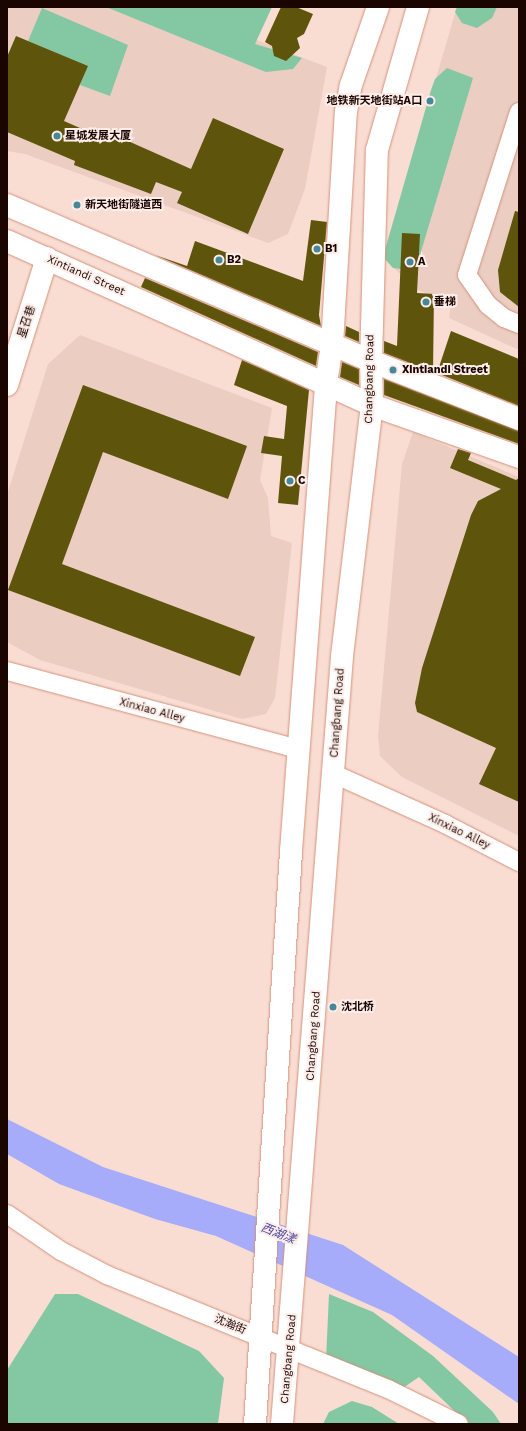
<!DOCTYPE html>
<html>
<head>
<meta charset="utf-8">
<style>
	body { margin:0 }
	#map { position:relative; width:526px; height:1431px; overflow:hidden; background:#f9ddd3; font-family:"Work Sans","Noto Sans SC",sans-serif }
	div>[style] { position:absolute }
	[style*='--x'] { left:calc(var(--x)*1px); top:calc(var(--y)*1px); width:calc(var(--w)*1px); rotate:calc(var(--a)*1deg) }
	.built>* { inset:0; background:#ebcdc2 }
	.green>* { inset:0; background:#84c7a3 }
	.water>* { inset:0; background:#a6acfa }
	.building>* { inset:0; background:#5f540b }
	.roads { filter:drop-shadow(0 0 1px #d4927b) drop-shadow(0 0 1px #d4927b) }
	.street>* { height:18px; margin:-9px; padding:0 9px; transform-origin:9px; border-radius:9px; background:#fff }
	.secondary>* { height:22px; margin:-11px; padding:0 11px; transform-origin:11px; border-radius:11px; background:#fff }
	.dots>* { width:11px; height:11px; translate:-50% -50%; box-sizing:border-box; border:2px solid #fcede8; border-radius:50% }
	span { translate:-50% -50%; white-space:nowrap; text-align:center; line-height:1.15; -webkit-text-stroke:4px #fcede8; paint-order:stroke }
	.poi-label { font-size:11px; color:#1b0501; font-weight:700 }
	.right { translate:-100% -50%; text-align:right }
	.left { translate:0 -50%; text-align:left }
	.street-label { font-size:11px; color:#1b0501 }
	.water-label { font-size:12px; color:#47459f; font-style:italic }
	.frame { position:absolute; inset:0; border:8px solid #1b0501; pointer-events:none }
</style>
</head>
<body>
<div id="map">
	<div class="built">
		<div style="clip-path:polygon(7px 7px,170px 7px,327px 67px,305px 189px,288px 234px,268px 243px,25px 154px,7px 151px)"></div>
		<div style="clip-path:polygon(457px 7px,519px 7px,519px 350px,449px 318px,451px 305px,414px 288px,383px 257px)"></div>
		<div style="clip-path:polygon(80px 335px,272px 408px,260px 480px,268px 498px,271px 536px,292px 543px,275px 698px,266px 714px,242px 719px,40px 660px,7px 642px,7px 495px,48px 364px)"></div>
		<div style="clip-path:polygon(413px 432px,519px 477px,519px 836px,402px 777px,380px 756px,378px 736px,402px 464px)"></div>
	</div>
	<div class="green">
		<div style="clip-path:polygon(106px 7px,272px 7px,255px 44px,302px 58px,293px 69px,266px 72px)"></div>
		<div style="clip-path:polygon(457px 7px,497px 7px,492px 18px,477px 28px,462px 23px,455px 12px)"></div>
		<div style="clip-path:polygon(42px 8px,128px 45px,110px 96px,80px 85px,87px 66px,28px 41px)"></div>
		<div style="clip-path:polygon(447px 68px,473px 78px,417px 265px,408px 270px,393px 268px,383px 257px,431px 90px,435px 79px)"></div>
		<div style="clip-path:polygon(55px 1294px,78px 1294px,199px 1351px,224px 1378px,218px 1424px,7px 1424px,7px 1370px)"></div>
		<div style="clip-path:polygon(329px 1294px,373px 1312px,433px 1356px,493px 1412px,501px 1424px,468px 1424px,419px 1377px,400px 1390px,326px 1360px)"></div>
		<div style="clip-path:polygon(352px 1401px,372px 1407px,399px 1424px,323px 1424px,329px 1412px)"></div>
	</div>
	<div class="water">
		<div style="clip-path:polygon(7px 1119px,103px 1167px,343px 1245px,519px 1357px,519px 1404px,392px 1315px,216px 1236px,155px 1219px,59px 1184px,7px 1154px)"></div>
	</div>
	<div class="building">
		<div style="clip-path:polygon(281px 7px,296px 7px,313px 14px,304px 34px,297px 38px,300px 48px,286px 61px,274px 56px,272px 46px,265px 42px)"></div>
		<div style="clip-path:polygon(16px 36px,88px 66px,64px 121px,105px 139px,110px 133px,191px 169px,213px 118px,284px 149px,248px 234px,177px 203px,182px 192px,156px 182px,151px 194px,74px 165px,75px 161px,7px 132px,7px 57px)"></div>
		<div style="clip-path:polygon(515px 211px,519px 212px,519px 307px,500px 292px,498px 270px)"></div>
		<div style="clip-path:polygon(311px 220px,327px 222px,319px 315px,321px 326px,155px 255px,187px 266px,195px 241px,303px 281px)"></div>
		<div style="clip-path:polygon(402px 233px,420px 234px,417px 293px,434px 294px,433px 372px,384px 353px,384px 341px,397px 346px)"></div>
		<div style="clip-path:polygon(145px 278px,318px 352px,316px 366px,141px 287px)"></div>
		<div style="clip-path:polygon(346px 326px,359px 332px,359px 342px,345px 336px)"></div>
		<div style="clip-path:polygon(451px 331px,519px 359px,519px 406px,437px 373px)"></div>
		<div style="clip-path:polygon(242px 360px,309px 390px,298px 505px,278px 503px,282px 456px,261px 453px,264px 436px,284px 439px,287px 406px,234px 385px)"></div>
		<div style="clip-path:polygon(342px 362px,359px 369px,359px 385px,340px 377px)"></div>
		<div style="clip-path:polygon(384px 379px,519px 431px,519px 444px,384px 395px)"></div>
		<div style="clip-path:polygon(83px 385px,247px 446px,228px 499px,103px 452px,62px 564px,255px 637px,240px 676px,8px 590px)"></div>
		<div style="clip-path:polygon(458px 449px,471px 453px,468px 460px,516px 480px,519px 478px,519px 802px,479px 784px,496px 748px,417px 712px,415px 703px,422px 668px,471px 515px,478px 501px,501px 489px,450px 468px)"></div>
	</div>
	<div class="roads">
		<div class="street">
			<div style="--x:519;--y:112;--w:171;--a:107.7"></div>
			<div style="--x:467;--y:275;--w:37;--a:55"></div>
			<div style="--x:488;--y:305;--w:21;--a:39"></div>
			<div style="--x:504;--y:318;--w:16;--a:22"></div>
			<div style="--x:7;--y:671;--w:301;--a:15"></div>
			<div style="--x:334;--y:774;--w:122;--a:24.2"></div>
			<div style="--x:445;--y:824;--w:83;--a:27.2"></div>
			<div style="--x:7;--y:1214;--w:65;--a:34.4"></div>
			<div style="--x:61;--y:1251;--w:52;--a:27.6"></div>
			<div style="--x:107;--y:1275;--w:303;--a:22.1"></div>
			<div style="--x:388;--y:1389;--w:79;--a:26.2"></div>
		</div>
		<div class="secondary">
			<div style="--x:7;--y:205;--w:396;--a:23.2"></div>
			<div style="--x:371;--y:361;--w:159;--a:21.4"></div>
			<div style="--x:7;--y:241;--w:400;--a:24.2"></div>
			<div style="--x:372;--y:405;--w:156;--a:19.5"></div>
			<div style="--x:7;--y:385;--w:133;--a:-72.5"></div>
			<div style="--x:255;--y:1424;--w:574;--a:-86.4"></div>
			<div style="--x:291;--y:851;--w:469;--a:-85.7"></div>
			<div style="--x:326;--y:383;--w:38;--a:-81"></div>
			<div style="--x:332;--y:345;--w:233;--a:-86.6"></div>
			<div style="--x:346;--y:112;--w:27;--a:-80"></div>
			<div style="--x:351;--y:85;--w:83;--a:-70.9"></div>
			<div style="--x:282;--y:1424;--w:770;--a:-85.53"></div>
			<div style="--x:342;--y:656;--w:253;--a:-83.2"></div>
			<div style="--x:372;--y:405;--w:44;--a:-91.3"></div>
			<div style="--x:371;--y:361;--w:211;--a:-88.4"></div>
			<div style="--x:377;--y:150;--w:149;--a:-74"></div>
		</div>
	</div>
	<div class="dots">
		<div style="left:430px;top:101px;background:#47879a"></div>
		<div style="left:57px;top:136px;background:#47879a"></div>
		<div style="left:77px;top:205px;background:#47879a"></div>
		<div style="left:317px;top:249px;background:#47879a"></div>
		<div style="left:219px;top:260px;background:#47879a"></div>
		<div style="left:410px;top:262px;background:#47879a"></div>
		<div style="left:426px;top:302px;background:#47879a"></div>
		<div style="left:393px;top:370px;background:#47879a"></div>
		<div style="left:290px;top:481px;background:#47879a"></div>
		<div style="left:333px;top:1007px;background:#47879a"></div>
	</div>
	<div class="poi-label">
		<span class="right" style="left:422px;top:101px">地铁新天地街站A口</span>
		<span class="left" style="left:65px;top:136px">星城发展大厦</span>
		<span class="left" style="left:85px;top:205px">新天地街隧道西</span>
		<span class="left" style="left:325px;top:249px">B1</span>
		<span class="left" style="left:227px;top:260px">B2</span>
		<span class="left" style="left:418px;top:262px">A</span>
		<span class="left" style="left:434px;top:302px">垂梯</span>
		<span class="left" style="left:402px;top:370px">Xintiandi Street</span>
		<span class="left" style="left:298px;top:481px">C</span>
		<span class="left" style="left:341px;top:1007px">沈北桥</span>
	</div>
	<div class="street-label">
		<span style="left:86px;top:276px;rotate:24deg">Xintiandi Street</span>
		<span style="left:27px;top:322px;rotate:-72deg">星召巷</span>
		<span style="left:370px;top:379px;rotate:-89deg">Changbang Road</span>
		<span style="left:152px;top:711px;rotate:15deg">Xinxiao Alley</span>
		<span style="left:338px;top:713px;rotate:-86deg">Changbang Road</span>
		<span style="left:459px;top:832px;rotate:26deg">Xinxiao Alley</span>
		<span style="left:314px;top:1036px;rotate:-86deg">Changbang Road</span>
		<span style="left:230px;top:1325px;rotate:22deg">沈瀚街</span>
		<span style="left:289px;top:1359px;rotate:-85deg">Changbang Road</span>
	</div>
	<div class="water-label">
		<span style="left:278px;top:1234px;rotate:22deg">西湖漾</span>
	</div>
	<div class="frame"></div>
</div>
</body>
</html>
